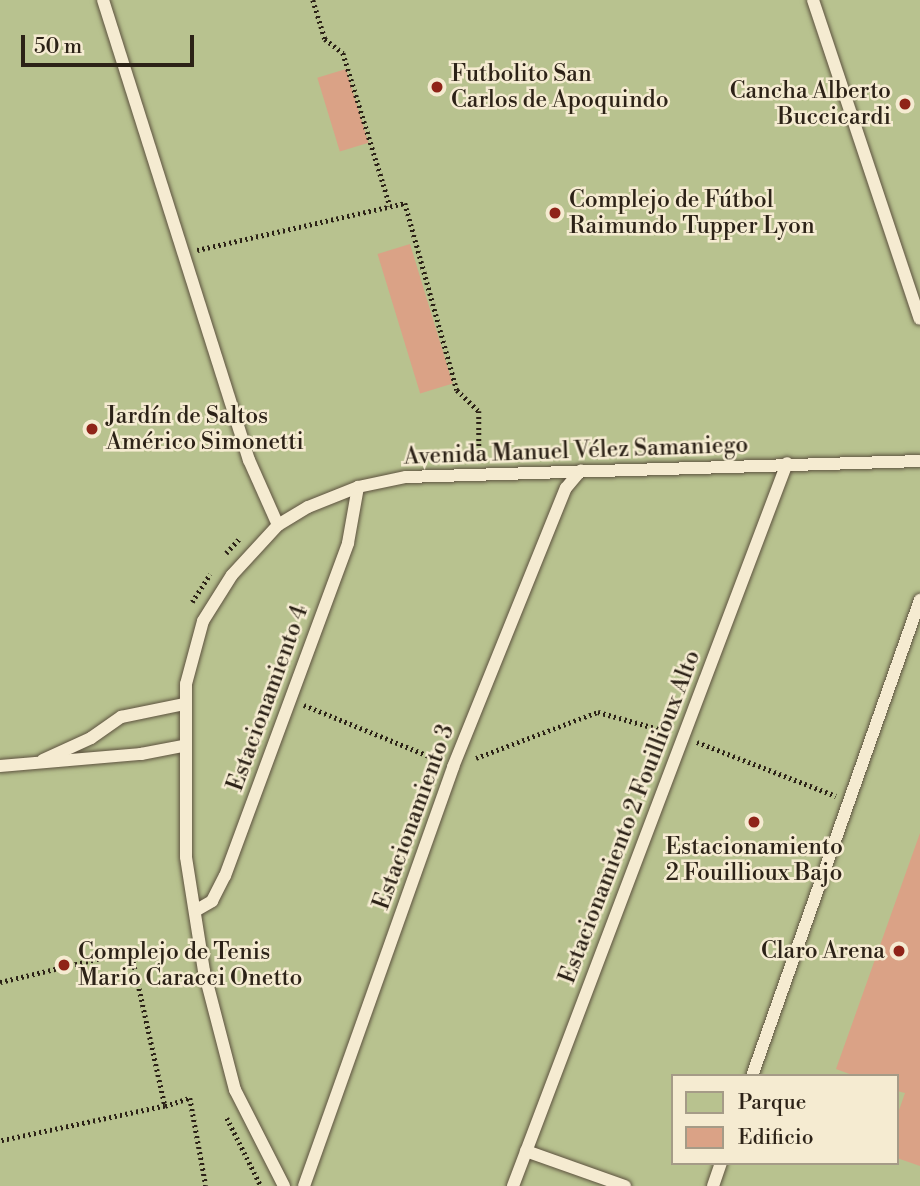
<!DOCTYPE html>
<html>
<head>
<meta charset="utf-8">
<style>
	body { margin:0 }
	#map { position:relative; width:920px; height:1186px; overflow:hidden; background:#efe0b8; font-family:"Libre Bodoni",serif }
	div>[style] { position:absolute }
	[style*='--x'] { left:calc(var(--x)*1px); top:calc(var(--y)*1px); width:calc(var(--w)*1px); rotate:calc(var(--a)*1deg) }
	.green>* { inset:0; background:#b8c28f }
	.building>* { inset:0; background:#daa286; transform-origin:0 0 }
	.path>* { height:4.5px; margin-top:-2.25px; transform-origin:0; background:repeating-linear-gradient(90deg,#2c2217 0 2px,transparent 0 5.5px) }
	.roads { filter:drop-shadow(0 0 2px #5d523f) drop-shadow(0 0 2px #5d523f) }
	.lane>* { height:12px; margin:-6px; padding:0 6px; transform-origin:6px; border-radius:6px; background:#f5ebd1 }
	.dots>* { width:19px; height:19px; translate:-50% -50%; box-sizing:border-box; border:4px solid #f5ebd1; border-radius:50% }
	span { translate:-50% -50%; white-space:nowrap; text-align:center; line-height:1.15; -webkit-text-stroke:5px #f5ebd1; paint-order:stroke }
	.poi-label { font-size:23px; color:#2c2217 }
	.left { translate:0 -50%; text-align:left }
	.right { translate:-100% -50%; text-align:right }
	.street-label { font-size:23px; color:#2c2217 }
	.legend { position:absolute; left:671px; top:1074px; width:228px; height:91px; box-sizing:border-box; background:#f5ebd1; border:2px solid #a59b87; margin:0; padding:9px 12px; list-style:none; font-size:21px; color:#2c2217 }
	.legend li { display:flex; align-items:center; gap:14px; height:35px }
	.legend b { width:35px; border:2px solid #a59b87 }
	.scale { position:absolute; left:21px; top:35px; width:173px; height:32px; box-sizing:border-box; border:4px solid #2c2217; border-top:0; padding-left:9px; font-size:21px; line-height:24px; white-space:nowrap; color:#2c2217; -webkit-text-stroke:5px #f5ebd1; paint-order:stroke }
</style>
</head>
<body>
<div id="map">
	<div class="green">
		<div style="clip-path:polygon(evenodd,0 0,920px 0,920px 1186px,0 1186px,0 0,673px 1076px,897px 1076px,897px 1163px,673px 1163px,673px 1076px)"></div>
	</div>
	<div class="building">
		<div style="left:346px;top:69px;width:77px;height:30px;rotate:73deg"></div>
		<div style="left:410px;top:244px;width:146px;height:34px;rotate:73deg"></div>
		<div style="clip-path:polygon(920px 833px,920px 1166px,897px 1158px,897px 1116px,905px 1093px,897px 1091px,897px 1076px,855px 1076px,836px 1069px)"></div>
	</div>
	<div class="path">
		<div style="--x:313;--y:0;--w:41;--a:72.9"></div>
		<div style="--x:325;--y:39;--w:23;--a:38"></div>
		<div style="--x:343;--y:53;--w:160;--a:72.9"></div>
		<div style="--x:197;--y:250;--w:213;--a:-12.7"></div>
		<div style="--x:405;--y:203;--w:194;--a:74.5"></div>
		<div style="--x:457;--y:390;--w:30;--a:44"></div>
		<div style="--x:479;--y:411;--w:48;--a:90"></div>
		<div style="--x:226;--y:553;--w:19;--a:-47"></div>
		<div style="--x:192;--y:602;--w:33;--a:-57"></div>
		<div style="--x:304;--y:705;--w:146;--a:22.2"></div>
		<div style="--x:697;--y:742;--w:149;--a:21.2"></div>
		<div style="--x:476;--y:758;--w:130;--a:-20.7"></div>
		<div style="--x:598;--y:712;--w:74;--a:15.7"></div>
		<div style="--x:0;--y:982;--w:135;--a:-13.3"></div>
		<div style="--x:131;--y:951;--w:159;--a:77.6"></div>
		<div style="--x:165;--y:1106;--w:169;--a:168"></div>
		<div style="--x:165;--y:1106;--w:26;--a:-18"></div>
		<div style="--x:190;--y:1098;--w:89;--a:79.7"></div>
		<div style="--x:227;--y:1118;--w:76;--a:63.4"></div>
	</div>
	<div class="roads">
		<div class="lane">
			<div style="--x:103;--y:0;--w:483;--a:72.4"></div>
			<div style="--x:249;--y:460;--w:71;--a:66"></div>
			<div style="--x:813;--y:0;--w:336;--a:71.5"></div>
			<div style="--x:43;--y:760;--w:53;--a:-24.6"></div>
			<div style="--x:91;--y:738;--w:37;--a:-35"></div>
			<div style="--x:121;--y:717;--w:64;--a:-11.7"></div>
			<div style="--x:0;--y:766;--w:142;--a:-4.9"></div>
			<div style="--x:141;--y:754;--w:43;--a:-10.8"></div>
			<div style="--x:195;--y:911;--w:20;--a:-30"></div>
			<div style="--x:212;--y:901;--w:28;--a:-63"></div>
			<div style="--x:225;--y:876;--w:355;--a:-69.7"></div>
			<div style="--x:348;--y:543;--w:57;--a:-79.9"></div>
			<div style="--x:752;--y:1076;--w:505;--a:-70.56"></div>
			<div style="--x:526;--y:1151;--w:105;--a:19.5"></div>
			<div style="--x:284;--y:1186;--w:108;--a:-117"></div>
			<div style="--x:235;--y:1090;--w:123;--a:-104.6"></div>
			<div style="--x:204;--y:971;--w:115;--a:-99"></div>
			<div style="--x:186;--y:857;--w:173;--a:-90"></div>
			<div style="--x:186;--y:684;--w:65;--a:-74.9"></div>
			<div style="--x:203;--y:621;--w:54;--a:-57.8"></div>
			<div style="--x:232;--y:575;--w:68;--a:-47.4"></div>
			<div style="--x:278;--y:525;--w:35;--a:-31"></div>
			<div style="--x:308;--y:507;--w:54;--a:-21.8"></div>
			<div style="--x:358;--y:487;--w:49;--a:-11.8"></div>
			<div style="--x:406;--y:477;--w:514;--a:-1.78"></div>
			<div style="--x:304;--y:1186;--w:445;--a:-70.4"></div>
			<div style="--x:453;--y:767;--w:301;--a:-68"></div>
			<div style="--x:566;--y:488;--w:23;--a:-50"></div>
			<div style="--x:513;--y:1186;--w:773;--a:-69.24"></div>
			<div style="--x:713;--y:1186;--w:24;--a:-71"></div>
		</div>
	</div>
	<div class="dots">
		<div style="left:437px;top:87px;background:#8f2418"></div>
		<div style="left:905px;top:104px;background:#8f2418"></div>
		<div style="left:555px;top:213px;background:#8f2418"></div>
		<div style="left:92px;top:429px;background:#8f2418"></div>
		<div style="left:754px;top:822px;background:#8f2418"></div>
		<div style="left:899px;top:951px;background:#8f2418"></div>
		<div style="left:64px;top:965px;background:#8f2418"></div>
	</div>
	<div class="poi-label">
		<span class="left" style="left:451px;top:87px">Futbolito San<br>Carlos de Apoquindo</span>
		<span class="right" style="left:891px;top:104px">Cancha Alberto<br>Buccicardi</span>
		<span class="left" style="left:569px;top:213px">Complejo de Fútbol<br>Raimundo Tupper Lyon</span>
		<span class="left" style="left:106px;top:429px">Jardín de Saltos<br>Américo Simonetti</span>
		<span style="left:754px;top:860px">Estacionamiento<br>2 Fouillioux Bajo</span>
		<span class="right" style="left:885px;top:951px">Claro Arena</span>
		<span class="left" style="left:78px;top:965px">Complejo de Tenis<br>Mario Caracci Onetto</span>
	</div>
	<div class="street-label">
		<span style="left:576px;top:451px;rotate:-2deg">Avenida Manuel Vélez Samaniego</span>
		<span style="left:268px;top:698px;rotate:-70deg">Estacionamiento 4</span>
		<span style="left:414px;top:817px;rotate:-70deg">Estacionamiento 3</span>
		<span style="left:630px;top:817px;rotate:-69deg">Estacionamiento 2 Fouillioux Alto</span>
	</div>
	<ul class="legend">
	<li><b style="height:19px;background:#b8c28f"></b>Parque</li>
	<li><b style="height:19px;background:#daa286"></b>Edificio</li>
	</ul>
	<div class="scale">50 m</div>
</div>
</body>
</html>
